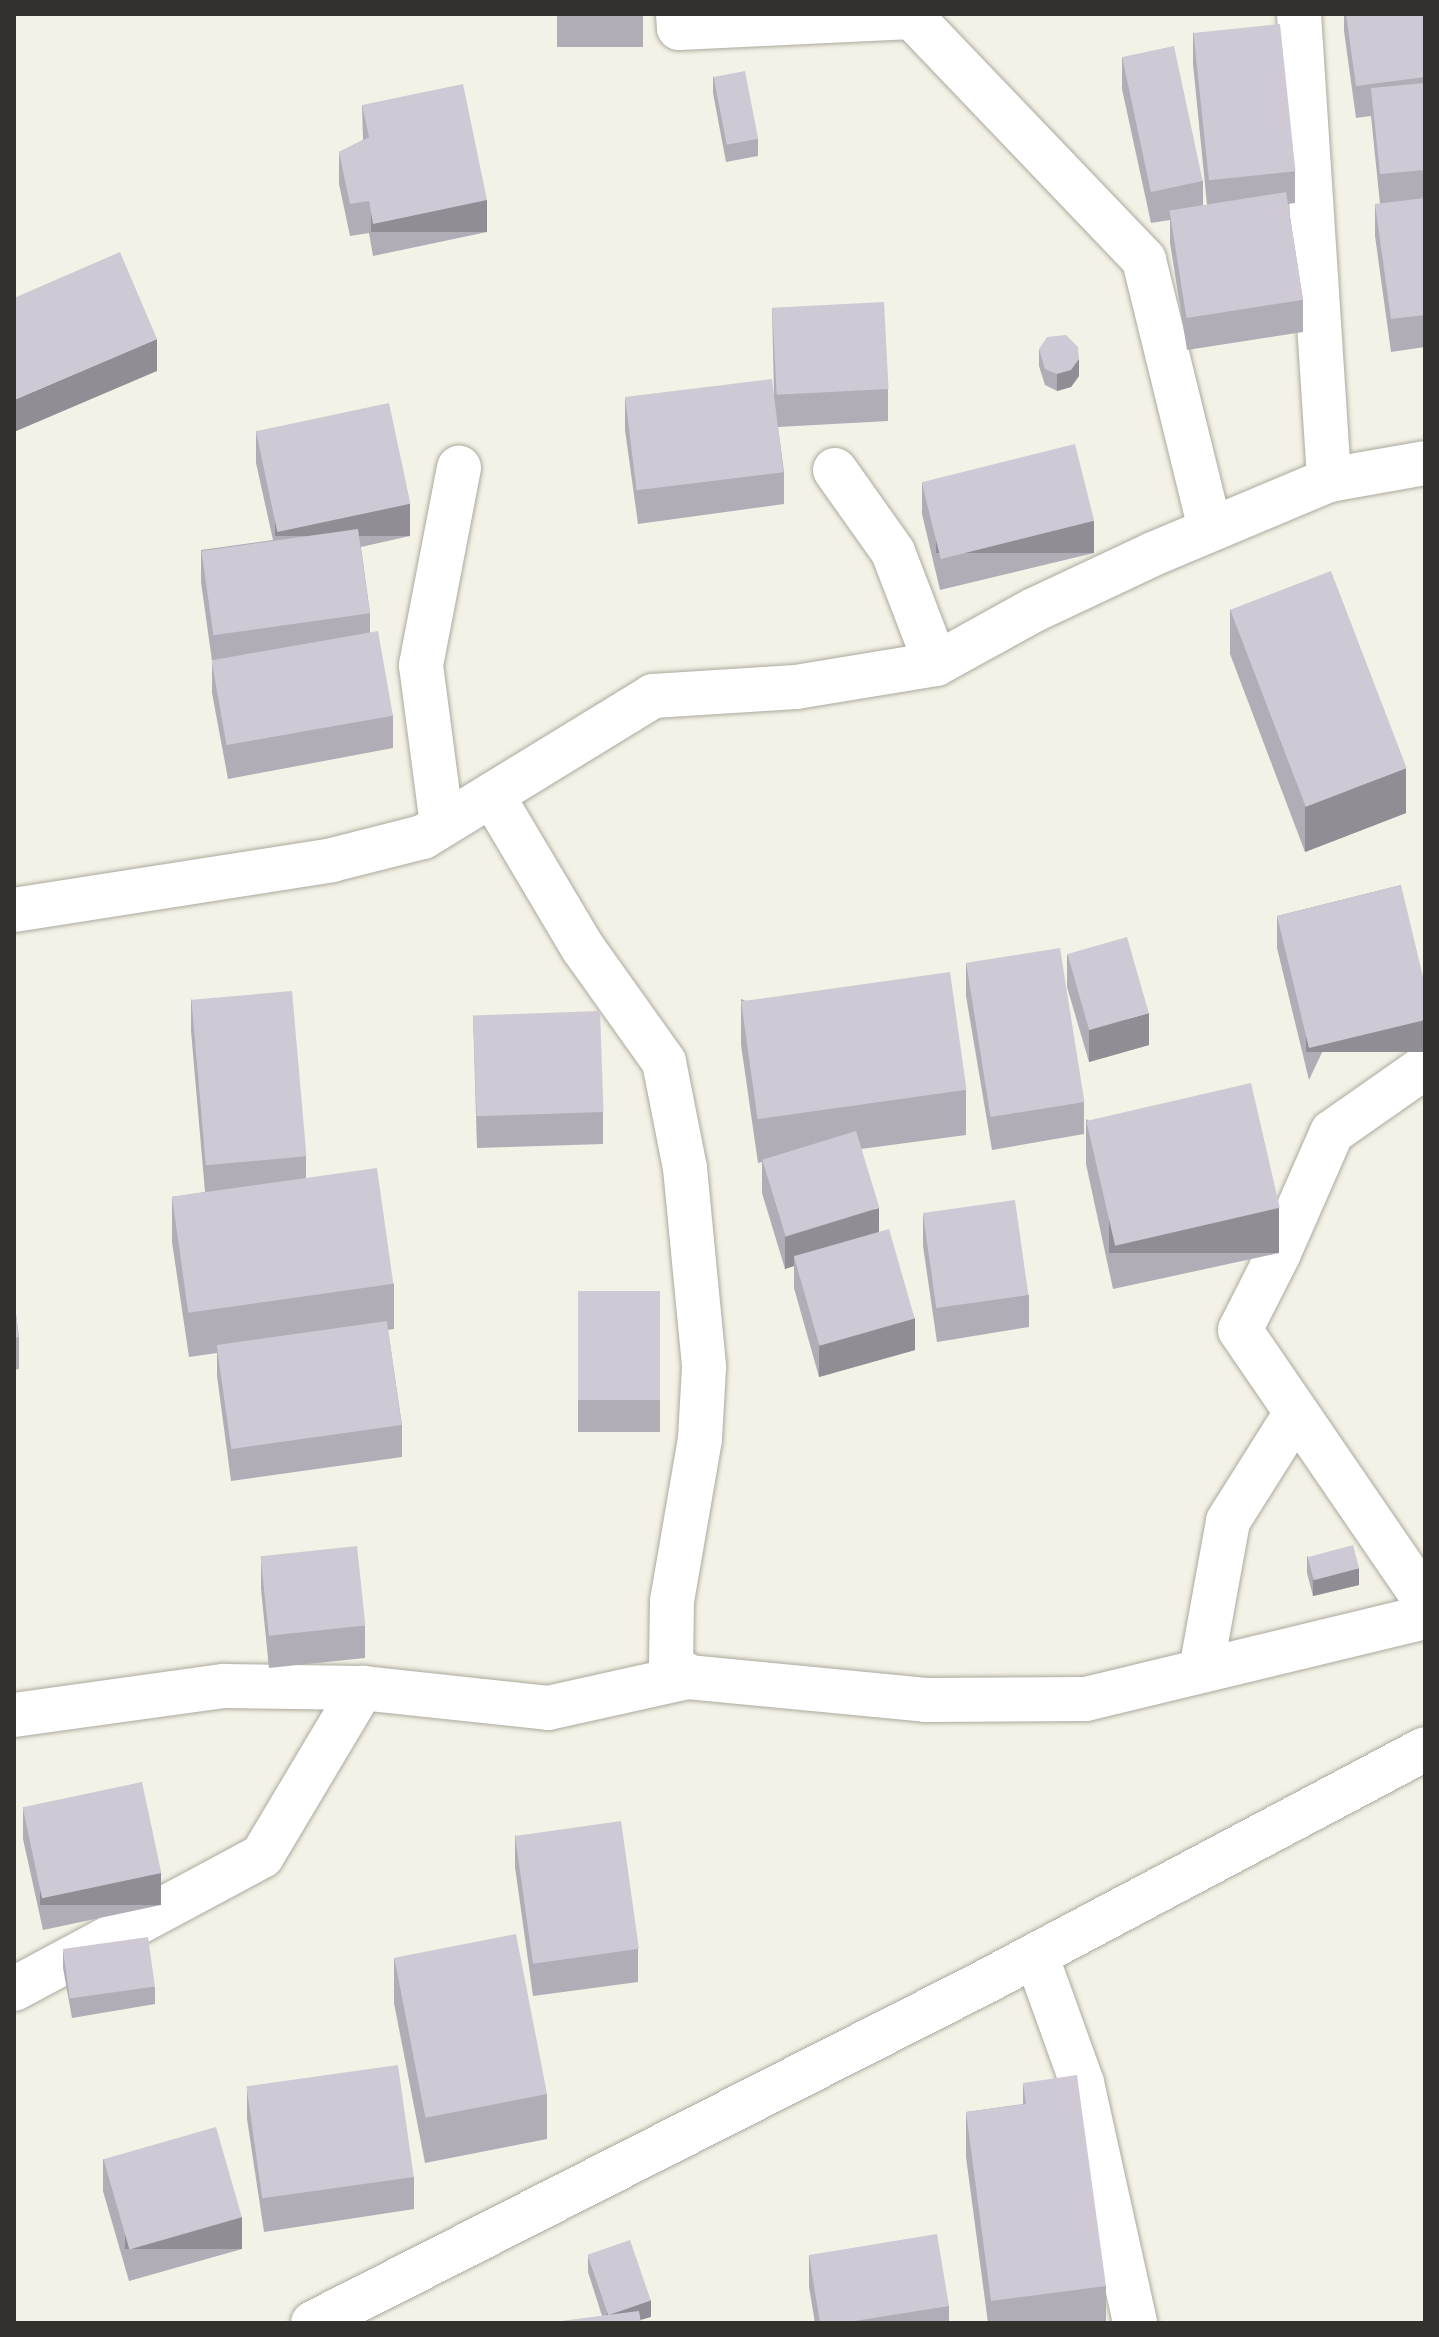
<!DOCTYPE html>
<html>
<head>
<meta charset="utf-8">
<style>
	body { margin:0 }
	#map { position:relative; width:1439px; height:2337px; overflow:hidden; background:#f4f2e6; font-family:"Alegreya Sans",sans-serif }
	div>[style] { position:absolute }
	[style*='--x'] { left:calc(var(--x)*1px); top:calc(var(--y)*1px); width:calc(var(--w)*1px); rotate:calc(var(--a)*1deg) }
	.roads { filter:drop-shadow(0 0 2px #aba99e) drop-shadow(0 0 2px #aba99e) }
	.minor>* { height:44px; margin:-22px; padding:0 22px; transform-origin:22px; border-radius:22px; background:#fff }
	.wall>* { inset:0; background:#b1adb6; transform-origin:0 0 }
	.shaded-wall>* { inset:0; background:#908d94; transform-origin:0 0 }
	.building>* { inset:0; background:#cec9d4; transform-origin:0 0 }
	span { translate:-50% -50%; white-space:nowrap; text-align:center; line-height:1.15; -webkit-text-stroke:7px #fff; paint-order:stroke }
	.frame { position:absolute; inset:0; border:16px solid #32312d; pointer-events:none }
</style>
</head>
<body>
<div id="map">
	<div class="roads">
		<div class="minor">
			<div style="--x:678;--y:14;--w:14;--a:86"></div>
			<div style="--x:679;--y:28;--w:233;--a:-2.7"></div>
			<div style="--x:912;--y:17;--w:336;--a:46.3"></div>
			<div style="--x:1144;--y:260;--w:277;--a:76.2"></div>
			<div style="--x:1299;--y:14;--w:467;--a:86.3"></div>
			<div style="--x:835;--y:470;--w:100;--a:54.7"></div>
			<div style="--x:893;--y:552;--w:120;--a:69"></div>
			<div style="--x:492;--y:795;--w:178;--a:59.3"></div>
			<div style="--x:583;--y:948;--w:140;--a:54.6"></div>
			<div style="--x:664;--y:1062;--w:108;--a:78.8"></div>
			<div style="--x:685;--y:1168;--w:200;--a:84.5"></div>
			<div style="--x:704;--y:1367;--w:72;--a:93.2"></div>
			<div style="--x:700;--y:1439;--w:164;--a:99.8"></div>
			<div style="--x:672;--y:1601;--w:63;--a:90.9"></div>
			<div style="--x:671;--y:1664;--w:21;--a:37"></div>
			<div style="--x:442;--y:825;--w:161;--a:-97.5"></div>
			<div style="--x:421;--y:665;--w:201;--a:-79.1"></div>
			<div style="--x:14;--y:910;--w:322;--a:-8.9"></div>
			<div style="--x:332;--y:860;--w:94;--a:-14.2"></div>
			<div style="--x:423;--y:837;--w:270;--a:-31.5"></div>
			<div style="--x:653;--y:696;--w:143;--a:-3.6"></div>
			<div style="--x:796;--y:687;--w:142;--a:-9.3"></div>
			<div style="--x:936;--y:664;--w:112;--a:-28.9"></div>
			<div style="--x:1034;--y:610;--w:132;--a:-25.2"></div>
			<div style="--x:1153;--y:554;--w:191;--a:-22.8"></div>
			<div style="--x:1329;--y:480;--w:97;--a:-10"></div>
			<div style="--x:1425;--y:1067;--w:113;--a:145"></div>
			<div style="--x:1332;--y:1132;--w:132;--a:113.7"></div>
			<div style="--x:1279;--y:1253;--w:86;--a:116.9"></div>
			<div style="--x:1240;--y:1330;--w:327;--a:55.6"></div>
			<div style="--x:1201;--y:1670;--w:151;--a:-79.7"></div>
			<div style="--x:1228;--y:1521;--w:128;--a:-57.8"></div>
			<div style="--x:14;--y:1715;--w:212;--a:-7.9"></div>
			<div style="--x:224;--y:1686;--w:138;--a:0.8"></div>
			<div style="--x:362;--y:1688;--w:187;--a:6.1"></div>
			<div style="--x:548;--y:1708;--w:143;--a:-12.5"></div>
			<div style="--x:688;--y:1677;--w:239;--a:5.5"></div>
			<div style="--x:926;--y:1700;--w:160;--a:-0.4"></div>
			<div style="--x:1086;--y:1699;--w:349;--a:-13.6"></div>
			<div style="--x:1036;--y:1955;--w:136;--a:70.2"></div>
			<div style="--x:1082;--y:2083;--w:246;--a:77.5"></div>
			<div style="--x:14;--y:1989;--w:281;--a:-28.2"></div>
			<div style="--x:262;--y:1856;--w:196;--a:-59.2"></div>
			<div style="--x:313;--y:2323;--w:749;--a:-26.91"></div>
			<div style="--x:981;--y:1984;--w:502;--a:-27.89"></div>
		</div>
	</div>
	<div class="wall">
		<div style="left:557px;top:14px;width:86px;height:33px"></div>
		<div style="clip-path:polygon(1344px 14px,1425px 14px,1425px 347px,1391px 352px,1375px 236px,1375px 204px,1380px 204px,1371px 116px,1356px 118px,1344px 31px)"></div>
		<div style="clip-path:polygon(1193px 32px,1295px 171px,1295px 203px,1288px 204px,1303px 300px,1303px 332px,1187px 350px,1170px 243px,1170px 220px,1151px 223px,1122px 89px,1122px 57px,1203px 181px,1203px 206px,1207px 205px,1193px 64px)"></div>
		<div style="clip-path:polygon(713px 76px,758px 139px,758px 156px,726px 162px,713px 93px)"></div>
		<div style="clip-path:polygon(362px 105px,487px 232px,373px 256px,369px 233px,350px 236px,339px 184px,339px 152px,363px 140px)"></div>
		<div style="clip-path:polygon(772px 308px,888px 389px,888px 421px,778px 427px,784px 472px,784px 504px,638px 524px,625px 430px,625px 398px,774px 394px)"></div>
		<div style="clip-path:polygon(1039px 349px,1079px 376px,1071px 387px,1057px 391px,1045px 385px,1039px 366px)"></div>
		<div style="clip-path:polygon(256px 431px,410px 536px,361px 547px,370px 613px,370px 632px,393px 716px,393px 748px,228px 779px,212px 693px,212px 661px,201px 582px,201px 550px,273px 540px,256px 463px)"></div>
		<div style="clip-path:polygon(922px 482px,1094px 553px,940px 590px,922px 514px)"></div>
		<div style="clip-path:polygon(1230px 609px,1406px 813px,1305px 852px,1230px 654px)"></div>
		<div style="clip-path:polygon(1401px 885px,1309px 1080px,1277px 948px,1277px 916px)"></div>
		<div style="clip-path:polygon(1067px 954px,1149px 1045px,1089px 1062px,1067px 987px)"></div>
		<div style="clip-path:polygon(966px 963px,1084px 1102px,1084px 1134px,992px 1150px,966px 996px)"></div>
		<div style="clip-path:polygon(191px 999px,306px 1156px,306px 1178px,394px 1284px,394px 1329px,388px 1330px,402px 1425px,402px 1457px,231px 1481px,217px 1376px,217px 1353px,189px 1357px,172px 1242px,172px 1197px,205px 1192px,191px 1031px)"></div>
		<div style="clip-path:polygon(741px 999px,966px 1090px,966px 1135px,861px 1149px,879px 1232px,915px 1350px,819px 1377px,794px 1288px,794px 1266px,785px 1269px,762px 1193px,762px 1162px,758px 1163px,741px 1045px)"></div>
		<div style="clip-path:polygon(473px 1015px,603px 1112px,603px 1144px,477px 1148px)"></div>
		<div style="clip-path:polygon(1086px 1119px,1279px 1253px,1113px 1289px,1086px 1164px)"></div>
		<div style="clip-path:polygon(923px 1214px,1029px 1295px,1029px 1327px,937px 1342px,923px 1246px)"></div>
		<div style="left:660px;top:1291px;width:141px;height:82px;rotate:90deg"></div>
		<div style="clip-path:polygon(14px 1299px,19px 1337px,19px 1369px,14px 1370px)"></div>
		<div style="clip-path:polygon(261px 1556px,365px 1626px,365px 1658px,269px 1668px,261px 1589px)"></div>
		<div style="clip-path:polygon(1307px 1556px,1359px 1585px,1313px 1596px,1307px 1573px)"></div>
		<div style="clip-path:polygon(23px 1807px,161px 1905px,43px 1930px,23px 1839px)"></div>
		<div style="clip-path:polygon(515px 1835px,638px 1949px,638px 1982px,533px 1996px,515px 1867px)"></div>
		<div style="clip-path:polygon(63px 1952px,155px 1987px,155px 2004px,72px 2018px,63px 1968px)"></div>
		<div style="clip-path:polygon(394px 1958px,547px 2094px,547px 2139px,425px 2163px,394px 2003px)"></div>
		<div style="clip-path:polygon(1023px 2083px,1106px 2286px,1106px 2323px,988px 2323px,966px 2157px,966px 2112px,1023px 2104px)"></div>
		<div style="clip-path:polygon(247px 2087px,414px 2177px,414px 2209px,264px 2232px,247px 2119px)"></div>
		<div style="clip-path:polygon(103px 2159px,242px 2249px,129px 2281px,103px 2191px)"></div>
		<div style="clip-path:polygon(588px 2255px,651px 2317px,602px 2316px,588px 2272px)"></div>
		<div style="clip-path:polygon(809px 2255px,949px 2306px,949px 2323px,815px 2323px,809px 2287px)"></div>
	</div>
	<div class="shaded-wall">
		<div style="left:487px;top:200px;width:32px;height:116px;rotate:90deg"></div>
		<div style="clip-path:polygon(157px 339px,157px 371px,14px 432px,14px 400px)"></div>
		<div style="clip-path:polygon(1079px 359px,1079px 376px,1071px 387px,1057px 391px,1057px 374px)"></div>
		<div style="left:410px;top:504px;width:32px;height:135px;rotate:90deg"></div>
		<div style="left:1094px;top:521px;width:32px;height:158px;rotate:90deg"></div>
		<div style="clip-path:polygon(1406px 768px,1406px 813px,1305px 852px,1305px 807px)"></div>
		<div style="clip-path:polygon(1149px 1013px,1149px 1045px,1089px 1062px,1089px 1030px)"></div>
		<div style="left:1425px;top:1020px;width:32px;height:119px;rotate:90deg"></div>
		<div style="clip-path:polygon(879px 1208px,879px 1240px,794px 1256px,794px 1266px,785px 1269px,785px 1237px)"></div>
		<div style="left:1279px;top:1208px;width:45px;height:170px;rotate:90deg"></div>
		<div style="clip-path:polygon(915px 1318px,915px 1350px,819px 1377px,819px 1345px)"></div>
		<div style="clip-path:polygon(1359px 1568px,1359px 1585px,1313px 1596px,1313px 1579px)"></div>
		<div style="left:161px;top:1873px;width:32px;height:121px;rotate:90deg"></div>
		<div style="left:242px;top:2217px;width:32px;height:117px;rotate:90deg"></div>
		<div style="clip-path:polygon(651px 2300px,651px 2317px,630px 2323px,607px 2323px,607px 2313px)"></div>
	</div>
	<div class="building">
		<div style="clip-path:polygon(1346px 14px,1425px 14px,1425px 77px,1356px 86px)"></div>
		<div style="left:1280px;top:24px;width:148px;height:87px;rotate:84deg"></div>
		<div style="left:1174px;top:46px;width:138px;height:53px;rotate:78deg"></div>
		<div style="left:745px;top:71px;width:69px;height:32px;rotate:79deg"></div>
		<div style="clip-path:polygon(1425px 83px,1425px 170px,1380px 174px,1371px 88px)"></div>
		<div style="clip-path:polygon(463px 84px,487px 200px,373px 224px,369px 201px,350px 204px,339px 152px,369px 137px,362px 105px)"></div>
		<div style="left:1286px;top:192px;width:109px;height:118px;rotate:81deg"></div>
		<div style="clip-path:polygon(1425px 198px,1425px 315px,1391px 319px,1375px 204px)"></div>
		<div style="clip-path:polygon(120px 252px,157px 339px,14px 400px,14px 298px)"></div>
		<div style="left:884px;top:302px;width:87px;height:112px;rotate:87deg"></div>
		<div style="clip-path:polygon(1066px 335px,1078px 347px,1079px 359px,1071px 370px,1057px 374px,1045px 369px,1039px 349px,1047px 337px)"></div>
		<div style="left:772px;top:379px;width:94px;height:148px;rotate:83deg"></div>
		<div style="left:389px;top:403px;width:103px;height:136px;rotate:78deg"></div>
		<div style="left:1075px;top:444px;width:79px;height:158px;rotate:76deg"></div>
		<div style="left:358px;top:529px;width:85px;height:158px;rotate:82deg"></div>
		<div style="left:1331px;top:571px;width:211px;height:108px;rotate:69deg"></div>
		<div style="left:378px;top:631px;width:86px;height:169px;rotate:80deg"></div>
		<div style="clip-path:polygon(1401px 885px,1425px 985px,1425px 1020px,1309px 1048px,1277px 916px)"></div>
		<div style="left:1127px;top:937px;width:79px;height:62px;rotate:74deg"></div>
		<div style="left:1060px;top:948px;width:156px;height:95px;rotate:81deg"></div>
		<div style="left:950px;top:972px;width:119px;height:211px;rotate:82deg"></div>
		<div style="left:292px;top:991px;width:166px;height:101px;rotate:85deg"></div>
		<div style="left:600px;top:1011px;width:101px;height:127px;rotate:88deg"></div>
		<div style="left:1251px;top:1083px;width:128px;height:169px;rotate:77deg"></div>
		<div style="left:856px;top:1131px;width:80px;height:98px;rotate:73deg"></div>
		<div style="left:377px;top:1168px;width:117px;height:207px;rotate:82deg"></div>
		<div style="left:1015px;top:1200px;width:96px;height:93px;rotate:82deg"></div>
		<div style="left:889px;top:1229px;width:93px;height:99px;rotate:74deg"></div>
		<div style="left:660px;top:1291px;width:109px;height:82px;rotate:90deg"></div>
		<div style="clip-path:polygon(14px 1299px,19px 1337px,14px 1338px)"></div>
		<div style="left:387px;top:1321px;width:105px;height:172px;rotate:82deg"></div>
		<div style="left:1353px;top:1545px;width:24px;height:47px;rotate:75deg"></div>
		<div style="left:357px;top:1546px;width:80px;height:97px;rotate:84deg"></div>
		<div style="left:142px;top:1782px;width:93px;height:122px;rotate:78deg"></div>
		<div style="left:621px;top:1821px;width:129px;height:107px;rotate:82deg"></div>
		<div style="left:516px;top:1934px;width:163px;height:124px;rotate:79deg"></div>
		<div style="left:148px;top:1937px;width:50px;height:86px;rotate:82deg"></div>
		<div style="left:398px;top:2065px;width:113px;height:153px;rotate:82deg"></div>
		<div style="clip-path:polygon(1077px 2075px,1106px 2286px,991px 2301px,966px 2112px,1026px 2104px,1023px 2083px)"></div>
		<div style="left:216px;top:2127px;width:94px;height:117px;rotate:74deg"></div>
		<div style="clip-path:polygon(937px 2234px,949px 2306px,842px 2323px,820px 2323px,809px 2255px)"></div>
		<div style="left:630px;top:2240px;width:64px;height:45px;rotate:71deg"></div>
		<div style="clip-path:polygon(639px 2311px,641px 2323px,545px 2323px)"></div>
	</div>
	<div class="frame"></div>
</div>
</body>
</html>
